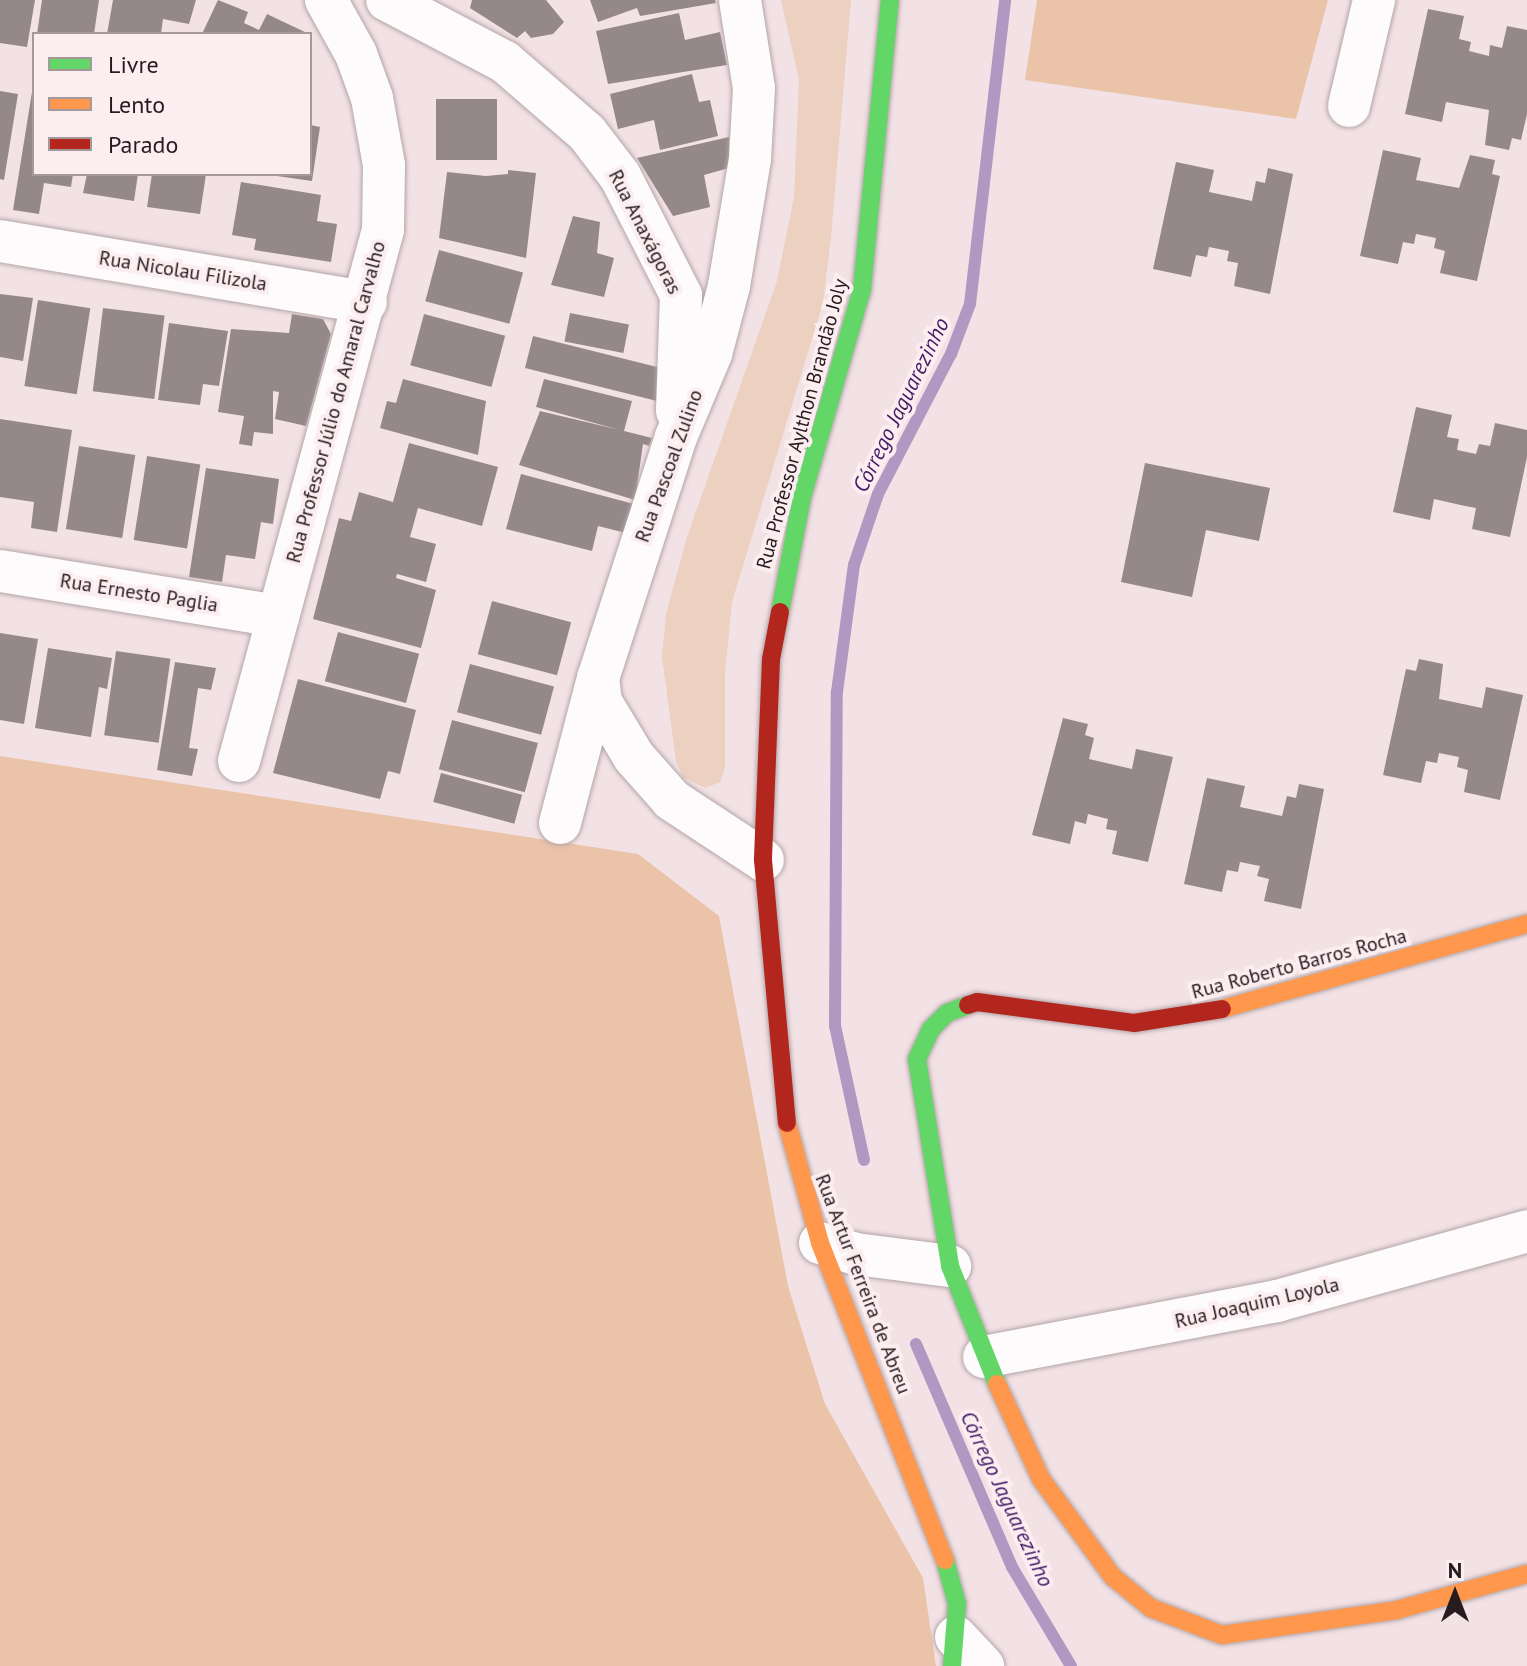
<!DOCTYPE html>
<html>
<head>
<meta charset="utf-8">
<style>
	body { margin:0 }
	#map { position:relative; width:1527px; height:1666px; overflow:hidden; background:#f3e2e5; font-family:"PT Sans",sans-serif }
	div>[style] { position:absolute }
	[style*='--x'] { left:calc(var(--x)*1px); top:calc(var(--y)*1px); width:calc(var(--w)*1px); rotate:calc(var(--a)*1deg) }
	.green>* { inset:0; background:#ecd0c0 }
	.forest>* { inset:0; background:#eac3a8 }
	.stream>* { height:12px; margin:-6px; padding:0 6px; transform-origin:6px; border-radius:6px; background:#b098c3 }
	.building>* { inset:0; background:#948888; transform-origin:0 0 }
	.roads { filter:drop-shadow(0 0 2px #b3a5a8) drop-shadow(0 0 2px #b3a5a8) }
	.street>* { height:42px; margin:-21px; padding:0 21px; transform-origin:21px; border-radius:21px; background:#fdfbfb }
	.fast>* { height:18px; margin:-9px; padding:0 9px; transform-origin:9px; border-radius:9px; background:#63d668 }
	.slow>* { height:18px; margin:-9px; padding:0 9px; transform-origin:9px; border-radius:9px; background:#ff974d }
	.jam>* { height:18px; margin:-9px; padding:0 9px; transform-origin:9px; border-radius:9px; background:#b3261e }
	span { translate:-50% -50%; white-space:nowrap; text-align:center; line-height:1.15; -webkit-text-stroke:8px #fbedf0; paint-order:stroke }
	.street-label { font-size:20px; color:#261b1e }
	.water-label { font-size:22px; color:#431d67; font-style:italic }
	.legend { position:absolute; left:32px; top:32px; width:280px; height:144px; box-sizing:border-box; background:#fbedf0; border:2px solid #a6999c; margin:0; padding:10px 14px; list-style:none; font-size:24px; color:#261b1e }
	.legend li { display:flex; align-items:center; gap:16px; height:40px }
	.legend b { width:40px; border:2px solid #a6999c }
	.north { position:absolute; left:1415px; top:1554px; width:80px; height:80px; -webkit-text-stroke:6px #fbedf0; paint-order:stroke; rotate:0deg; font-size:22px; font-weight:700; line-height:32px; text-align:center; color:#261b1e }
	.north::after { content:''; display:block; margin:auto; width:28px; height:36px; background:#261b1e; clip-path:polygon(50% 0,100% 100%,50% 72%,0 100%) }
</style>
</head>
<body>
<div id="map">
	<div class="green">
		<div style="clip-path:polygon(781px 0,851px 0,831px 238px,823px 303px,732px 602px,725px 673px,725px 767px,720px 782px,705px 788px,683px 777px,676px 761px,662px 657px,666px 614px,686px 540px,777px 281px,794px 197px,799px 80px)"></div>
	</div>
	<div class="forest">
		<div style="clip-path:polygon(1037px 0,1328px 0,1296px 119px,1025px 80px)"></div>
		<div style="clip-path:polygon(0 756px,638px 854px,719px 916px,788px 1286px,825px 1404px,923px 1578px,936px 1666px,0 1666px)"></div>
	</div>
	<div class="stream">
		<div style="--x:864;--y:1160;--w:137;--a:-102.2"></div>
		<div style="--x:835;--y:1026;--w:334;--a:-89.7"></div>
		<div style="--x:837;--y:692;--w:128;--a:-82.4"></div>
		<div style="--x:854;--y:565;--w:75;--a:-71.3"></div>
		<div style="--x:878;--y:494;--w:158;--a:-62.5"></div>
		<div style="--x:951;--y:354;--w:53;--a:-69.2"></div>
		<div style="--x:970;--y:304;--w:306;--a:-83.4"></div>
		<div style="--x:916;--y:1344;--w:243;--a:66.7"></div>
		<div style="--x:1012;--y:1567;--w:115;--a:59.2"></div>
	</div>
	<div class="building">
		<div style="clip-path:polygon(0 0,35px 0,27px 47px,0 43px)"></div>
		<div style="clip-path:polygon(42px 0,99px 0,94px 34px,37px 34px)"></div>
		<div style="clip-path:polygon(113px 0,196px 0,189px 24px,163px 19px,161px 34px,107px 34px)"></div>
		<div style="clip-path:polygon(218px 0,248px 12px,244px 23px,259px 30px,267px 14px,309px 34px,202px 34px)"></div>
		<div style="clip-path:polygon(472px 0,546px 0,564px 22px,553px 34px,531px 38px,525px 31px,517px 38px,470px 8px)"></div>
		<div style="clip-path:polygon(590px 0,715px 0,716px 3px,640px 16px,637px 8px,598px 22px)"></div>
		<div style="clip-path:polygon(1428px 9px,1464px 16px,1459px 39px,1471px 42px,1469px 51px,1489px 56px,1490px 45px,1502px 48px,1507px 26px,1527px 30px,1527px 114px,1521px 140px,1512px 138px,1509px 150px,1485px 145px,1489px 110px,1446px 102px,1442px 122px,1405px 114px)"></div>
		<div style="clip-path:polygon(679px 13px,685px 40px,720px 32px,727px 65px,608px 84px,596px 31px)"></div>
		<div style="clip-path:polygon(692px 74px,699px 102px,710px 100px,718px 136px,660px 150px,654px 120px,618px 129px,610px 94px)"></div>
		<div style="clip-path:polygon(0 91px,18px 94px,4px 180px,0 179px)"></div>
		<div style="clip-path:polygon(32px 92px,34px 174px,73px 174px,71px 187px,44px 183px,39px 214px,13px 210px)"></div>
		<div style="left:436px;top:99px;width:61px;height:61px"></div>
		<div style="clip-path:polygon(310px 125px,320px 127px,312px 181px,277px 176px,310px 174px)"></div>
		<div style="clip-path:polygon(729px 137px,729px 168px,704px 175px,710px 207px,673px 216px,637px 158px)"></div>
		<div style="clip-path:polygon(1383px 150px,1421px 158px,1416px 180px,1459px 188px,1470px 155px,1495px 160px,1492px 174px,1500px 176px,1477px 281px,1440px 273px,1445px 251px,1434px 248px,1436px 238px,1416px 234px,1414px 244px,1403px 242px,1398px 264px,1360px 256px)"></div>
		<div style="clip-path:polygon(1176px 162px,1214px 170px,1209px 192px,1252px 201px,1256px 181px,1265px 183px,1268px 168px,1293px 174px,1270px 294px,1234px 286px,1238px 263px,1227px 261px,1229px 251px,1209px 247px,1207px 257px,1196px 255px,1191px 277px,1153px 269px)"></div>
		<div style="clip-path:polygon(508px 170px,536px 173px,526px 258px,439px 238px,447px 172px,486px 176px,508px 174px)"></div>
		<div style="clip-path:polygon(87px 174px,138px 174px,134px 201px,83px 193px)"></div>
		<div style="clip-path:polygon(152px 174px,206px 174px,200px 214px,147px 207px)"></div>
		<div style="clip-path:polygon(241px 182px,321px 195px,317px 221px,337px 224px,331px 262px,254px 250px,256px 239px,232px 235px)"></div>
		<div style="clip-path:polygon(573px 216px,600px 222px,597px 253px,614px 258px,604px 297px,551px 285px)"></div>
		<div style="left:439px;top:250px;width:87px;height:53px;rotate:15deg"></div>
		<div style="clip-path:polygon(0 294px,33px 298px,23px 361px,0 357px)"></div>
		<div style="left:38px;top:300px;width:53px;height:87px;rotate:9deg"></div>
		<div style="left:103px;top:308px;width:62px;height:84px;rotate:7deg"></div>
		<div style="left:570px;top:313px;width:60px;height:29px;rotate:11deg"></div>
		<div style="clip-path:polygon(292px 314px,323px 319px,331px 334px,306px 426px,275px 419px,279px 392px,273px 391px,273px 434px,254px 432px,252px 446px,239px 444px,244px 416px,218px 412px,231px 329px,289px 333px)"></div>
		<div style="left:424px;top:314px;width:84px;height:53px;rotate:15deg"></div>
		<div style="clip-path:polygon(169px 323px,228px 331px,219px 386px,203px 384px,200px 405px,158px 400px)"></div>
		<div style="left:533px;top:336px;width:136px;height:33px;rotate:14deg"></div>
		<div style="clip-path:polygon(403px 379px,486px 401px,478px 455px,380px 428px,387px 401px,396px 403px)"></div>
		<div style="clip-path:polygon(544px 379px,632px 401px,624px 431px,652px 438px,649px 446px,643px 444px,635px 500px,519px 465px,540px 411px,620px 430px,536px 407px)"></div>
		<div style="clip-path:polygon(1416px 407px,1452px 415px,1447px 437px,1459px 439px,1457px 450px,1476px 454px,1479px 444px,1490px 446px,1495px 423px,1527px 430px,1527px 457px,1510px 537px,1472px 529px,1476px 508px,1465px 506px,1434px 499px,1430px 520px,1393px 512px)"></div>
		<div style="clip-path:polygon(0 419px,72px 430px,57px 532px,31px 528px,34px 502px,0 497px)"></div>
		<div style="clip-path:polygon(409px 443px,498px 467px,482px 526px,418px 508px,410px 537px,436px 544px,426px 582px,397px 574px,396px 578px,436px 590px,421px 648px,313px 619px,339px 518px,351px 521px,359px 492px,393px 502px)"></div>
		<div style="left:79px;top:446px;width:57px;height:84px;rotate:9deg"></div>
		<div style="left:147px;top:456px;width:54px;height:85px;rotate:9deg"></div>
		<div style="clip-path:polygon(1145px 463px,1270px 488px,1259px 541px,1206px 530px,1192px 597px,1121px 582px)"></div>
		<div style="clip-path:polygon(206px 468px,279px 479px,273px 524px,261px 522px,255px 559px,226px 555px,222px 582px,189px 577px)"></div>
		<div style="clip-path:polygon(521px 474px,634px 504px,626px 533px,598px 526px,592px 551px,506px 529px)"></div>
		<div style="left:492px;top:601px;width:82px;height:55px;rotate:15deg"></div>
		<div style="left:338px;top:632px;width:84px;height:51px;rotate:15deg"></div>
		<div style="clip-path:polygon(0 633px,38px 639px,24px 724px,0 720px)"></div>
		<div style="clip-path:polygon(48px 648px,112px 658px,107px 689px,99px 687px,91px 737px,35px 728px)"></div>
		<div style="left:116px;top:651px;width:55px;height:85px;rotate:8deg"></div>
		<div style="clip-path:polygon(1419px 659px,1443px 664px,1439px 699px,1482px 708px,1486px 687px,1523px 695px,1500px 800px,1464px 792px,1468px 770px,1457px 767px,1459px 757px,1439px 753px,1437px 763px,1426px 761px,1421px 783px,1383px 775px,1406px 669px,1416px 671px)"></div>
		<div style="clip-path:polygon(175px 662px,216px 668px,211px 690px,198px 688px,189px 748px,198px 749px,192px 776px,157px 770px)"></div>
		<div style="left:470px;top:664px;width:87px;height:50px;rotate:15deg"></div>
		<div style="clip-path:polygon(298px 679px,416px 710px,400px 774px,388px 771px,380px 799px,273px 773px)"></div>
		<div style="clip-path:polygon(1063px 718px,1088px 724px,1085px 735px,1094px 738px,1089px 759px,1132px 769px,1136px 749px,1173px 757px,1148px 862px,1112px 854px,1117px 831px,1106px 829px,1108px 819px,1088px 814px,1086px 824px,1075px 821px,1070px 844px,1032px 835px)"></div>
		<div style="left:452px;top:720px;width:89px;height:51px;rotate:15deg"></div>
		<div style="left:441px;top:773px;width:84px;height:30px;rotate:15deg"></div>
		<div style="clip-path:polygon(1207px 778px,1245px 786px,1240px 807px,1282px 816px,1287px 796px,1296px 798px,1299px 784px,1324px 789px,1301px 909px,1264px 901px,1269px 879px,1257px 876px,1260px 866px,1240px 862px,1238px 872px,1227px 870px,1222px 892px,1184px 884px)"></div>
	</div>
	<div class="roads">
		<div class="street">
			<div style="--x:387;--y:0;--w:133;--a:27.7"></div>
			<div style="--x:505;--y:62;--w:108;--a:40.9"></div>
			<div style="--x:587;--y:133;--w:54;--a:52.5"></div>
			<div style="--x:620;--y:176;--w:134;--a:62.9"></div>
			<div style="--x:681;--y:295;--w:116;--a:92"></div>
			<div style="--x:740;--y:0;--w:89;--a:81"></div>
			<div style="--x:754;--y:88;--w:71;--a:93.2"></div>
			<div style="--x:750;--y:159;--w:129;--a:99.4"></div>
			<div style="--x:729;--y:286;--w:70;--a:104.8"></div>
			<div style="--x:711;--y:354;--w:90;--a:112.9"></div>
			<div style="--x:676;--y:437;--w:253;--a:107.9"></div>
			<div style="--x:598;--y:678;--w:24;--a:83"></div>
			<div style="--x:601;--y:702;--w:64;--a:59"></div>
			<div style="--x:634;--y:757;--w:57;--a:48.5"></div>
			<div style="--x:672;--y:800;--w:109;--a:33.4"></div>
			<div style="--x:1349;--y:106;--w:109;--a:-76.7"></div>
			<div style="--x:0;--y:241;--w:371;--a:9.5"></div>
			<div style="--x:0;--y:571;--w:282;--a:9.2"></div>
			<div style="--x:239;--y:761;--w:550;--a:-74.83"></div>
			<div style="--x:383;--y:230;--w:65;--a:-89.1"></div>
			<div style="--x:384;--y:165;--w:68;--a:-100.2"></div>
			<div style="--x:372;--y:98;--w:47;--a:-110"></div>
			<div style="--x:356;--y:54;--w:62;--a:-119.1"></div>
			<div style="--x:560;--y:823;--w:150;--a:-75.3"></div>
			<div style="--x:820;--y:1243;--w:38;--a:17"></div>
			<div style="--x:856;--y:1254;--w:95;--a:7.3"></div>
			<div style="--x:984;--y:1357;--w:298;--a:-10.8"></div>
			<div style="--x:1277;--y:1301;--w:260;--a:-15.6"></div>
			<div style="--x:956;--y:1637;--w:40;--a:47"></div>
		</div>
		<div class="fast">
			<div style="--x:780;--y:612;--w:117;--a:-79.2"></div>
			<div style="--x:802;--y:497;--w:216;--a:-73.9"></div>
			<div style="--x:862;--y:289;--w:290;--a:-84.5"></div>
			<div style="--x:968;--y:1005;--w:22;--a:159"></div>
			<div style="--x:947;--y:1013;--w:23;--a:135"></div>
			<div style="--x:931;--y:1029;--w:33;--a:115"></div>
			<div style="--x:917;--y:1059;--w:210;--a:80.9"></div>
			<div style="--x:950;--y:1266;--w:127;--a:68.3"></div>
			<div style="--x:945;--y:1560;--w:46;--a:74.7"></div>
			<div style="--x:957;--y:1604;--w:62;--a:94.6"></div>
		</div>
		<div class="slow">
			<div style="--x:1222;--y:1009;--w:317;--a:-15.6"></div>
			<div style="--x:787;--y:1123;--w:124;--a:74.6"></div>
			<div style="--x:820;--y:1243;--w:341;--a:68.5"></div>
			<div style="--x:997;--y:1384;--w:105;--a:65.1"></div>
			<div style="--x:1041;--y:1479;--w:122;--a:53.7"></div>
			<div style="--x:1113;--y:1577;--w:49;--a:39.2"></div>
			<div style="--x:1151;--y:1608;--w:76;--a:20.8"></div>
			<div style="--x:1222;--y:1635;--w:177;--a:-8.1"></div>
			<div style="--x:1397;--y:1610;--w:135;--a:-15.5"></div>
		</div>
		<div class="jam">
			<div style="--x:780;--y:612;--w:48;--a:100.8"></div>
			<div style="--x:771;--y:659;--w:201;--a:92.3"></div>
			<div style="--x:763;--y:860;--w:264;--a:84.8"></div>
			<div style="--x:968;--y:1005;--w:9;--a:-18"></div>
			<div style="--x:977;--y:1002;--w:158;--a:7.6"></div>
			<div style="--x:1134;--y:1023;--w:89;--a:-9"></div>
		</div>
	</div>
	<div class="street-label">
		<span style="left:645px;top:232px;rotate:63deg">Rua Anaxágoras</span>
		<span style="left:183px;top:271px;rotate:9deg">Rua Nicolau Filizola</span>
		<span style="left:336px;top:402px;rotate:-75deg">Rua Professor Júlio do Amaral Carvalho</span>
		<span style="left:802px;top:424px;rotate:-75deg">Rua Professor Aylthon Brandão Joly</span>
		<span style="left:669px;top:466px;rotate:-70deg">Rua Pascoal Zulino</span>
		<span style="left:139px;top:593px;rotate:9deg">Rua Ernesto Paglia</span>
		<span style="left:1299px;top:964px;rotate:-15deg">Rua Roberto Barros Rocha</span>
		<span style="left:863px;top:1284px;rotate:69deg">Rua Artur Ferreira de Abreu</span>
		<span style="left:1257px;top:1303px;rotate:-13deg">Rua Joaquim Loyola</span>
	</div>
	<div class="water-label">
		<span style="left:901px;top:405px;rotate:-64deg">Córrego Jaguarezinho</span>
		<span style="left:1007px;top:1499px;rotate:65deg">Córrego Jaguarezinho</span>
	</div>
	<ul class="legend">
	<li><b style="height:10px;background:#63d668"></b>Livre</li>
	<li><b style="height:10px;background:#ff974d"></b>Lento</li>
	<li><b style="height:10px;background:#b3261e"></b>Parado</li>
	</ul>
	<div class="north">N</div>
</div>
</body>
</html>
